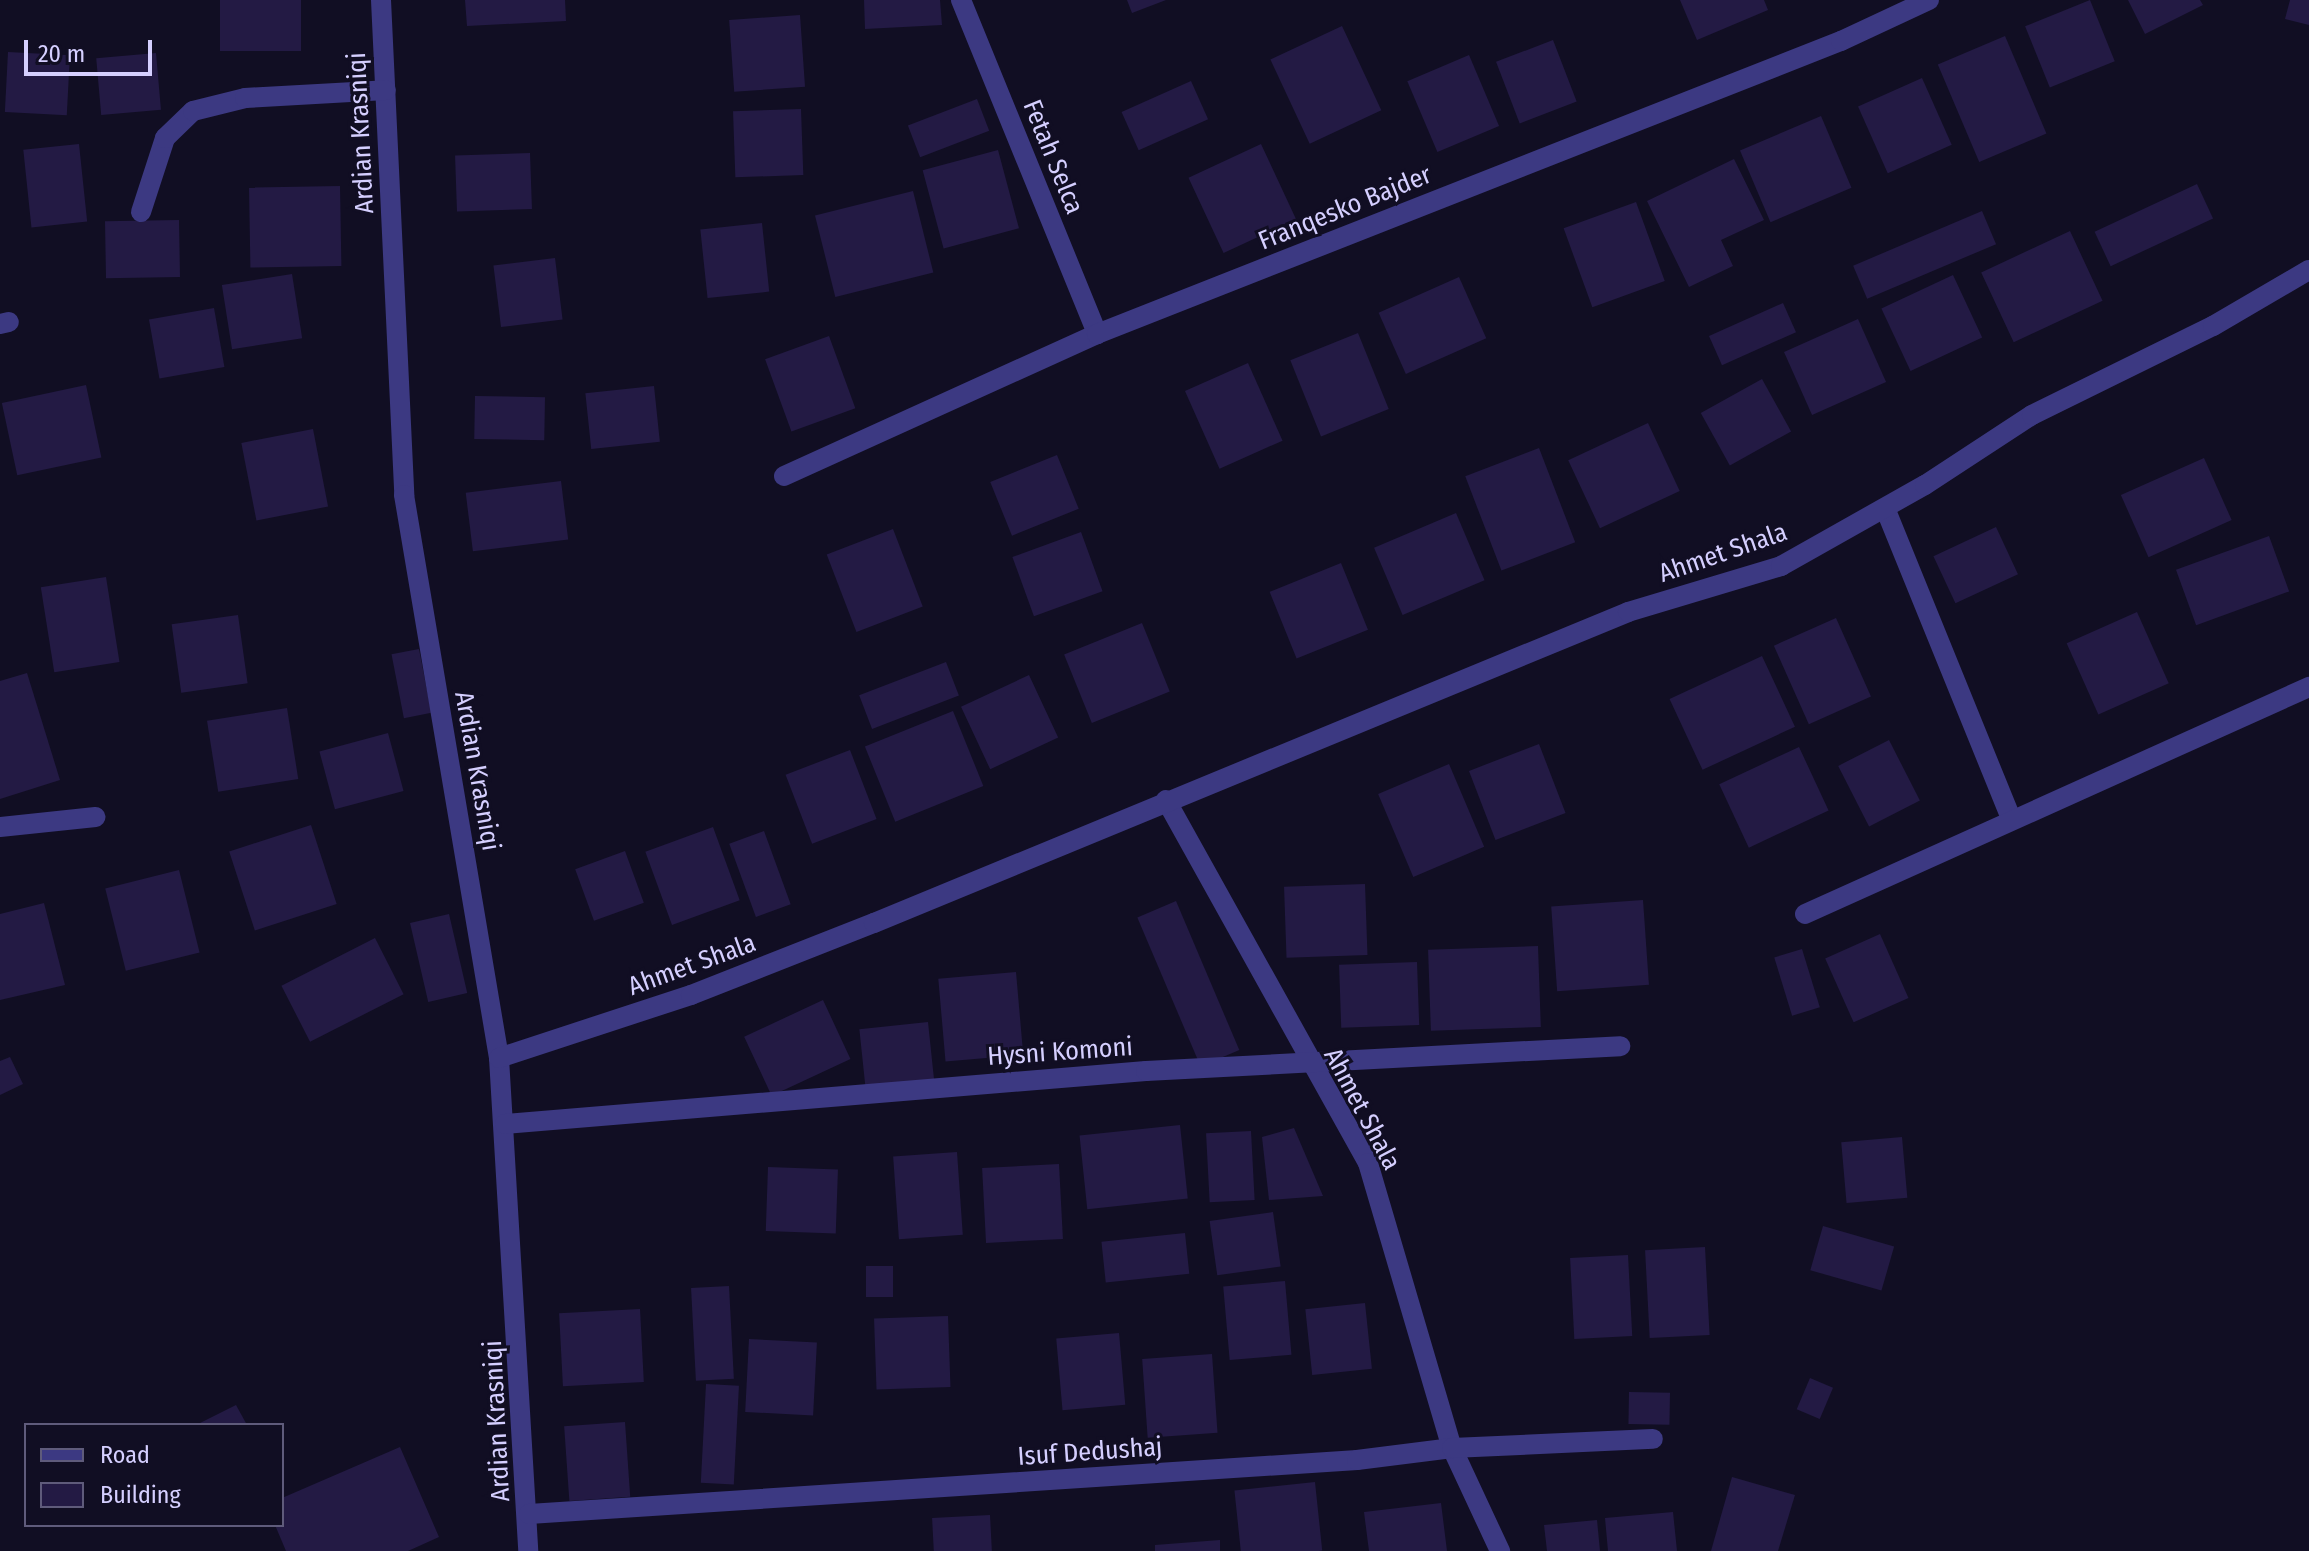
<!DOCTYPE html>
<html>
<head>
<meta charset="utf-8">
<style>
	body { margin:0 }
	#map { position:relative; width:2309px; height:1551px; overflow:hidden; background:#110e23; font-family:"Fira Sans Condensed",sans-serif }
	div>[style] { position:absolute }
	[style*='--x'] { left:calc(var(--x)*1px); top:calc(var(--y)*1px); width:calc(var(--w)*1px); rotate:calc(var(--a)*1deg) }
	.building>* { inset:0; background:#231a44; transform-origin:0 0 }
	.street>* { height:20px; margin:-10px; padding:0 10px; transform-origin:10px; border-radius:10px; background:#3c3982 }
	span { translate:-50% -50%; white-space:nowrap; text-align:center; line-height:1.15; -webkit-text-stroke:6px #110e23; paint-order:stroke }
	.street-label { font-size:26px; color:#d5cfff }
	.legend { position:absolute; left:24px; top:1423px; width:260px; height:104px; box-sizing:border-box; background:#110e23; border:2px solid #5f5b7b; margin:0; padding:10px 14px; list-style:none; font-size:24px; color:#d5cfff }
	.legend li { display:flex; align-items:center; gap:16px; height:40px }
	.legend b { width:40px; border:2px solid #5f5b7b }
	.scale { position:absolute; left:24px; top:40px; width:128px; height:36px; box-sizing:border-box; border:4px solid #d5cfff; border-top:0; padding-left:10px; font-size:24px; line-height:28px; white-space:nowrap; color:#d5cfff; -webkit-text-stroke:6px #110e23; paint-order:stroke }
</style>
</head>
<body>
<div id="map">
	<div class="building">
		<div style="left:220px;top:0;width:81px;height:51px"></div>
		<div style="clip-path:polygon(465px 0,565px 0,566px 21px,467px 26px)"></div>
		<div style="clip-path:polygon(864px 0,940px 0,942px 25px,865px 29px)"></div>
		<div style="clip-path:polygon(1127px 0,1166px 0,1132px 13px)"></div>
		<div style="clip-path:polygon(1680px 0,1764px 0,1768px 10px,1697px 40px)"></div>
		<div style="left:2090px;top:0;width:66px;height:70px;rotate:68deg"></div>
		<div style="clip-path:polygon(2128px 0,2200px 0,2203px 5px,2145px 34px)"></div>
		<div style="clip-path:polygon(2290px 0,2309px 0,2309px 25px,2285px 19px)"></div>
		<div style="left:800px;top:15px;width:72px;height:71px;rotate:86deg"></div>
		<div style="left:1342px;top:26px;width:93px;height:79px;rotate:65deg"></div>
		<div style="left:2005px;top:36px;width:106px;height:73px;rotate:67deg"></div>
		<div style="left:1553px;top:40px;width:66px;height:61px;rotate:69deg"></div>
		<div style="left:8px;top:52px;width:62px;height:60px;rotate:3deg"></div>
		<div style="left:156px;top:53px;width:57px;height:60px;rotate:85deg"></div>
		<div style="left:1469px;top:55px;width:77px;height:67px;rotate:67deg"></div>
		<div style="left:1922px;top:78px;width:73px;height:70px;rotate:66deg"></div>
		<div style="left:1191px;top:81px;width:42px;height:76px;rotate:66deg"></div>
		<div style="left:977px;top:99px;width:34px;height:74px;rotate:69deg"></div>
		<div style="left:801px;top:109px;width:66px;height:68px;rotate:88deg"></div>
		<div style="left:1821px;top:116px;width:78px;height:88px;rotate:67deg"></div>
		<div style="left:79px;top:144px;width:78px;height:56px;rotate:84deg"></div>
		<div style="left:1261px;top:144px;width:83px;height:80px;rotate:65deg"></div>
		<div style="left:998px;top:150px;width:81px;height:78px;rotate:75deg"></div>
		<div style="left:530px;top:153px;width:56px;height:75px;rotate:88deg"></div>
		<div style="clip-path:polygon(1734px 159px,1764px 220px,1721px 240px,1733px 266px,1689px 287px,1647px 201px)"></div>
		<div style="left:2197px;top:184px;width:38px;height:113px;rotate:65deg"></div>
		<div style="left:340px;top:186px;width:80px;height:91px;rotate:89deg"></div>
		<div style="left:913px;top:191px;width:84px;height:101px;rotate:76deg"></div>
		<div style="left:1636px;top:202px;width:84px;height:77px;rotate:70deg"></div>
		<div style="left:1982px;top:211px;width:36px;height:140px;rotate:67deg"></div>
		<div style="left:179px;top:220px;width:57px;height:74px;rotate:89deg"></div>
		<div style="left:762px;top:223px;width:69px;height:62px;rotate:84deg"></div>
		<div style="left:2070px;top:231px;width:77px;height:98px;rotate:65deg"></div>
		<div style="left:555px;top:258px;width:62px;height:62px;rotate:83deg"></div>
		<div style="left:292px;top:274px;width:65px;height:71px;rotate:81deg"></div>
		<div style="left:1953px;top:275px;width:69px;height:79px;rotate:65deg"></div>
		<div style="left:1459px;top:277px;width:67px;height:88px;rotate:66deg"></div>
		<div style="left:1783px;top:303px;width:32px;height:81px;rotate:66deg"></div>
		<div style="left:214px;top:308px;width:60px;height:66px;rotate:80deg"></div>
		<div style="left:1858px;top:319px;width:69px;height:81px;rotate:66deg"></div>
		<div style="left:1358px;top:333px;width:82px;height:73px;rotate:68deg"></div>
		<div style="left:829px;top:336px;width:77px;height:68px;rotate:70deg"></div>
		<div style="left:1248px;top:363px;width:85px;height:69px;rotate:66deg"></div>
		<div style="left:1762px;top:379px;width:60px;height:70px;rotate:61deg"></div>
		<div style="left:86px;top:385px;width:74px;height:86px;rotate:78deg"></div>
		<div style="left:654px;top:386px;width:56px;height:69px;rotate:84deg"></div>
		<div style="left:475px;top:396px;width:70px;height:43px;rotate:1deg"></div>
		<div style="left:1648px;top:423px;width:75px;height:88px;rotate:65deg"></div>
		<div style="left:313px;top:429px;width:79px;height:73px;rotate:79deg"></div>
		<div style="left:1539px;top:448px;width:101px;height:79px;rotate:69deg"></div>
		<div style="left:1057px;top:455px;width:58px;height:72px;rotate:68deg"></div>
		<div style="left:2204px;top:458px;width:68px;height:91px;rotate:66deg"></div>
		<div style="left:561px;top:481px;width:59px;height:96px;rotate:83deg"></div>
		<div style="left:1456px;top:513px;width:73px;height:89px;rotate:67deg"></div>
		<div style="left:1996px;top:527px;width:52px;height:69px;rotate:65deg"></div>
		<div style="left:893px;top:529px;width:83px;height:71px;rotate:69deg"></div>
		<div style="left:1081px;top:532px;width:63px;height:73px;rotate:70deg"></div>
		<div style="left:2269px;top:536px;width:59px;height:99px;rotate:70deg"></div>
		<div style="left:1341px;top:563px;width:72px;height:77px;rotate:68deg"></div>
		<div style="left:106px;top:577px;width:86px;height:66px;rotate:81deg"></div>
		<div style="left:2137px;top:612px;width:78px;height:77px;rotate:66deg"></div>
		<div style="left:238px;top:615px;width:69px;height:67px;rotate:82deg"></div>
		<div style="left:1836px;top:618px;width:86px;height:68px;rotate:66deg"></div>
		<div style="left:1142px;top:623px;width:74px;height:84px;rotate:68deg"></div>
		<div style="left:419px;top:649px;width:65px;height:28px;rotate:79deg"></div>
		<div style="left:1762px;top:656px;width:78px;height:102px;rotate:65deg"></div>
		<div style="left:946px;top:662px;width:36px;height:93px;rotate:69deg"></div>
		<div style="clip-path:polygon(27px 673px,60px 780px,0 799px,0 681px)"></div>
		<div style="left:1029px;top:675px;width:69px;height:75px;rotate:65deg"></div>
		<div style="left:287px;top:708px;width:72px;height:81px;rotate:81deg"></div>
		<div style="left:953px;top:711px;width:81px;height:95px;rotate:68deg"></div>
		<div style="left:388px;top:733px;width:60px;height:71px;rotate:75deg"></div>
		<div style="left:1889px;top:740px;width:68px;height:57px;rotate:63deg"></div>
		<div style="left:1539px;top:744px;width:74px;height:75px;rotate:69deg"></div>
		<div style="left:1799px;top:747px;width:70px;height:88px;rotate:65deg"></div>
		<div style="left:850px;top:750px;width:74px;height:69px;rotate:69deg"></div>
		<div style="left:1449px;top:764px;width:90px;height:77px;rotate:67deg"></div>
		<div style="left:311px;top:825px;width:83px;height:86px;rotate:72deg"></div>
		<div style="left:713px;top:827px;width:78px;height:72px;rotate:70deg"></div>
		<div style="left:764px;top:831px;width:78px;height:37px;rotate:70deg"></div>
		<div style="left:625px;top:851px;width:55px;height:53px;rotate:70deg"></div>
		<div style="left:179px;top:870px;width:85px;height:76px;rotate:76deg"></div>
		<div style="left:1365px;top:884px;width:71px;height:81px;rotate:88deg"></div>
		<div style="left:1643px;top:900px;width:85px;height:92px;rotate:86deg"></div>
		<div style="left:1176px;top:901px;width:162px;height:42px;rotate:67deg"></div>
		<div style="clip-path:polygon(44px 903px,65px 985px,0 1000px,0 914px)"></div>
		<div style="left:449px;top:914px;width:81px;height:40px;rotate:77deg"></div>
		<div style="left:1880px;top:934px;width:70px;height:60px;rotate:66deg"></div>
		<div style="left:375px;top:938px;width:63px;height:105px;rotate:63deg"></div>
		<div style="left:1538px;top:946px;width:81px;height:110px;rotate:88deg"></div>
		<div style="left:1802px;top:949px;width:61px;height:29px;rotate:73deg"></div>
		<div style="left:1417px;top:962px;width:63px;height:78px;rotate:88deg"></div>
		<div style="left:1016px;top:972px;width:83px;height:78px;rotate:85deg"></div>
		<div style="left:823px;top:1000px;width:65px;height:87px;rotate:65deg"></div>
		<div style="left:928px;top:1022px;width:59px;height:69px;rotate:84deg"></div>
		<div style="clip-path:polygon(10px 1057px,23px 1084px,0 1095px,0 1061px)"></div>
		<div style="left:1180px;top:1125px;width:74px;height:101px;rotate:84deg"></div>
		<div style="clip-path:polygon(1294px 1128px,1323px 1196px,1269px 1200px,1262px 1137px)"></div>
		<div style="left:1251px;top:1131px;width:69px;height:45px;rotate:87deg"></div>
		<div style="left:1902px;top:1137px;width:61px;height:61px;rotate:85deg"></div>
		<div style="left:957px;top:1152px;width:83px;height:64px;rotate:86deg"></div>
		<div style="left:1059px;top:1164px;width:75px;height:77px;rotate:87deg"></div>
		<div style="left:768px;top:1167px;width:70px;height:64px;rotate:2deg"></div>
		<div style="left:1273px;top:1212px;width:55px;height:64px;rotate:82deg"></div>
		<div style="left:1823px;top:1226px;width:74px;height:46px;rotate:16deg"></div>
		<div style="left:1185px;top:1233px;width:41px;height:84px;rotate:84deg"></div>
		<div style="left:1705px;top:1247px;width:88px;height:60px;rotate:87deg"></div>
		<div style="left:1628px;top:1255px;width:81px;height:58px;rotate:87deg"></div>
		<div style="left:866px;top:1266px;width:27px;height:31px"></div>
		<div style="left:1285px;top:1281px;width:74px;height:62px;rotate:85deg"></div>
		<div style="left:729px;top:1286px;width:93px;height:38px;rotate:87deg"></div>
		<div style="left:1365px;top:1303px;width:66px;height:60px;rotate:84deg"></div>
		<div style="left:640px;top:1309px;width:73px;height:81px;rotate:87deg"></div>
		<div style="left:948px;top:1316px;width:71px;height:74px;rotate:88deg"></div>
		<div style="left:1119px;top:1333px;width:72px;height:63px;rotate:85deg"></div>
		<div style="left:749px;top:1339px;width:68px;height:73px;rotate:3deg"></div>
		<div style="left:1212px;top:1354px;width:79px;height:70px;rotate:86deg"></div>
		<div style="left:1810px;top:1378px;width:25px;height:34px;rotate:23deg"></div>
		<div style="left:706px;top:1384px;width:33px;height:99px;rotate:3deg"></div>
		<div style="left:1629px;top:1392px;width:41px;height:32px;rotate:1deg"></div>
		<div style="clip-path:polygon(236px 1405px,247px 1425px,196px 1425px)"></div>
		<div style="left:625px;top:1422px;width:75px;height:61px;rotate:86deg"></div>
		<div style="clip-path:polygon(400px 1447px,439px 1537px,408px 1551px,286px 1551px,275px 1525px,282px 1525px,282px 1498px)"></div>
		<div style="clip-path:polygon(1732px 1477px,1795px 1495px,1778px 1551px,1711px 1551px)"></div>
		<div style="left:1315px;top:1482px;width:69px;height:81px;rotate:84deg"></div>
		<div style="clip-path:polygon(1441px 1503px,1447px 1551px,1369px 1551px,1364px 1512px)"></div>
		<div style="clip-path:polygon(1673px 1512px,1677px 1551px,1608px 1551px,1605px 1518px)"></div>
		<div style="left:990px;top:1515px;width:36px;height:58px;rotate:87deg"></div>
		<div style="clip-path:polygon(1597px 1520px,1600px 1551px,1547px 1551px,1544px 1525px)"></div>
		<div style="clip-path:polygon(1220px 1540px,1220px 1551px,1155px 1551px,1155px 1545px)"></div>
	</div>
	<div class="street">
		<div style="--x:381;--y:0;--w:496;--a:87.3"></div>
		<div style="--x:404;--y:495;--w:571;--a:80.42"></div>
		<div style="--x:499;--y:1058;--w:494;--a:86.6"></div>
		<div style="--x:961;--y:0;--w:361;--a:67.8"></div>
		<div style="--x:141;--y:212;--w:78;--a:-72"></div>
		<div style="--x:165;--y:138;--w:39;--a:-44"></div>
		<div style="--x:193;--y:111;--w:54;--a:-14"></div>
		<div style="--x:245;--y:98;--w:141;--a:-3.2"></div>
		<div style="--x:0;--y:324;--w:9;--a:-13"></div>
		<div style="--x:784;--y:476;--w:344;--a:-24.4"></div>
		<div style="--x:1097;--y:334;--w:800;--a:-21.5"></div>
		<div style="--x:1841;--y:41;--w:97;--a:-25"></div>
		<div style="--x:1885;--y:508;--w:335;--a:67.9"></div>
		<div style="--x:1166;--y:800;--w:415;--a:60.9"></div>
		<div style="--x:1368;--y:1163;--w:297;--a:73.6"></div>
		<div style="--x:1452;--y:1448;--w:114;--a:65"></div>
		<div style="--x:0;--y:827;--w:96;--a:-6"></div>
		<div style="--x:1805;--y:914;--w:553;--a:-24.25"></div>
		<div style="--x:499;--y:1058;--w:202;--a:-18.2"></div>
		<div style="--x:691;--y:995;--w:197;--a:-21.5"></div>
		<div style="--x:874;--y:923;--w:816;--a:-22.41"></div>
		<div style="--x:1628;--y:612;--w:160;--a:-16.7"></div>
		<div style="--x:1781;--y:566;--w:165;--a:-29.4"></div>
		<div style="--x:1925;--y:485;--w:128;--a:-33.2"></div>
		<div style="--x:2032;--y:415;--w:202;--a:-26.2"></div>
		<div style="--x:2213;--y:326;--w:111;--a:-30.3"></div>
		<div style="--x:505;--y:1124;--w:643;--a:-4.73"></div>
		<div style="--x:1146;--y:1071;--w:475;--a:-3"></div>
		<div style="--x:529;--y:1514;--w:830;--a:-3.73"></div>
		<div style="--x:1357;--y:1460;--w:96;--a:-7.2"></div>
		<div style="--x:1452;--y:1448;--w:201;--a:-2.6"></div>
	</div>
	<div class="street-label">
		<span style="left:361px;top:133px;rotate:-93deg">Ardian Krasniqi</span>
		<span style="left:1053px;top:157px;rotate:68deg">Fetah Selca</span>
		<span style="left:1345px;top:208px;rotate:-22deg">Franqesko Bajder</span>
		<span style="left:1723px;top:553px;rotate:-19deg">Ahmet Shala</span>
		<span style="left:477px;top:771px;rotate:80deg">Ardian Krasniqi</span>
		<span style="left:692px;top:965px;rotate:-20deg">Ahmet Shala</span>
		<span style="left:1060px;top:1052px;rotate:-4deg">Hysni Komoni</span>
		<span style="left:1362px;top:1109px;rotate:62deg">Ahmet Shala</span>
		<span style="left:497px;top:1421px;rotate:-93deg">Ardian Krasniqi</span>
		<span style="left:1090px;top:1452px;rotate:-4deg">Isuf Dedushaj</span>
	</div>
	<ul class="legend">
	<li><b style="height:10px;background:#3c3982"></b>Road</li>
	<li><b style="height:22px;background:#231a44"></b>Building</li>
	</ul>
	<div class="scale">20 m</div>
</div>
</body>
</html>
